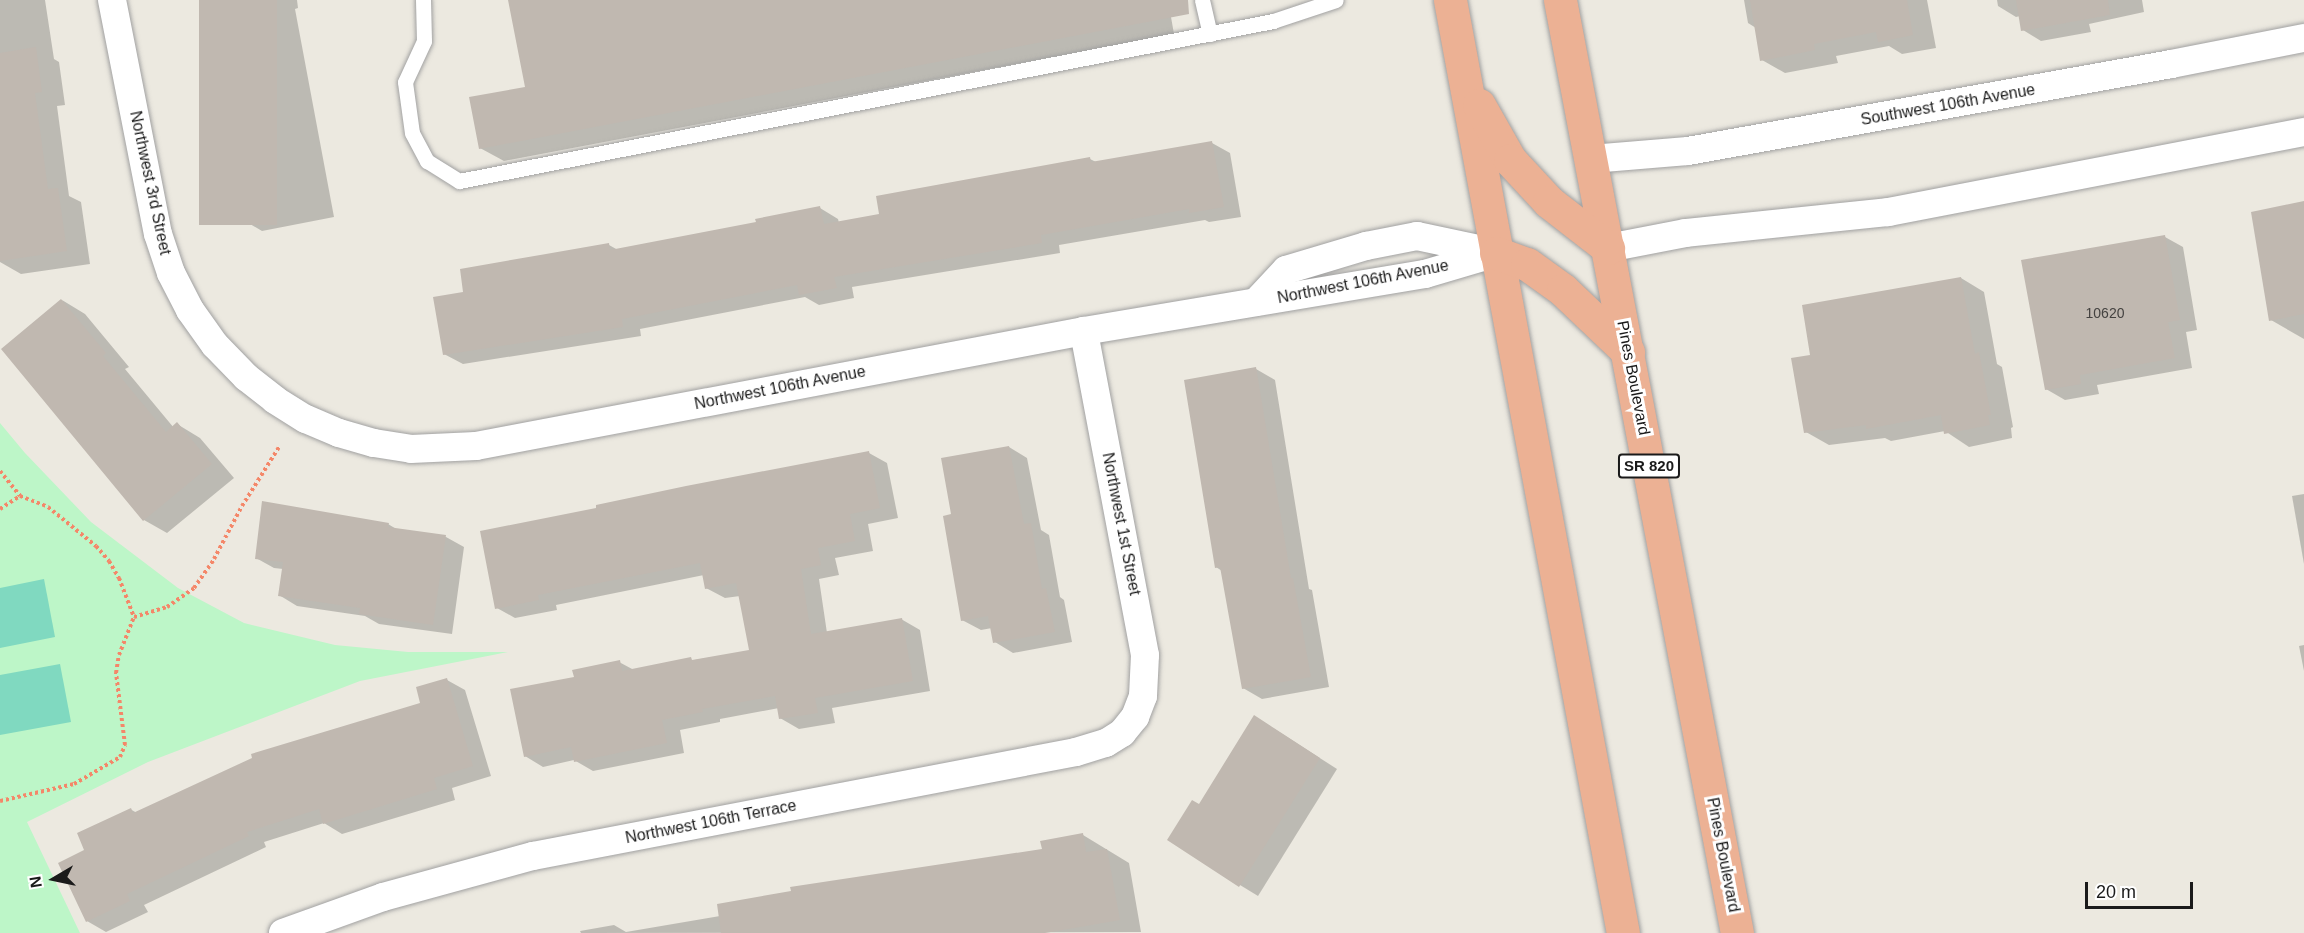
<!DOCTYPE html>
<html>
<head>
<meta charset="utf-8">
<style>
	body { margin:0 }
	#map { position:relative; width:2304px; height:933px; overflow:hidden; background:#ece9e0; font-family:Arial,sans-serif }
	div>[style] { position:absolute }
	[style*='--x'] { left:calc(var(--x)*1px); top:calc(var(--y)*1px); width:calc(var(--w)*1px); rotate:calc(var(--a)*1deg) }
	.park>* { inset:0; background:#bdf6c8 }
	.pitch>* { inset:0; background:#80d9c0 }
	.shadow>* { inset:0; background:#0003 }
	.building>* { inset:0; background:#c0b8b0; transform-origin:0 0 }
	.path>* { height:4px; margin-top:-2px; transform-origin:0; background:repeating-linear-gradient(90deg,#f48769 0 3px,transparent 0 6px) }
	.roads { filter:drop-shadow(0 0 2px #a1a1a1) drop-shadow(0 0 2px #a1a1a1) }
	.service>* { height:15px; margin:-7.5px; padding:0 7.5px; transform-origin:7.5px; border-radius:7.5px; background:#fff }
	.minor>* { height:28px; margin:-14px; padding:0 14px; transform-origin:14px; border-radius:14px; background:#fff }
	.trunk>* { height:33px; margin:-16.5px; padding:0 16.5px; transform-origin:16.5px; border-radius:16.5px; background:#ecb194 }
	span { translate:-50% -50%; white-space:nowrap; text-align:center; line-height:1.15; -webkit-text-stroke:6px #fff; paint-order:stroke }
	.number-label { font-size:14px; color:#444240 }
	.number-label span { -webkit-text-stroke-width:0 }
	.shield-label span { padding:2px 4px; background:#fff; border:2px solid; border-radius:4px; -webkit-text-stroke-width:0 }
	.shield-label { font-size:15px; color:#1a1a1a; font-weight:700 }
	.street-label { font-size:16px; color:#1a1a1a }
	.north { position:absolute; left:24px; top:849px; width:60px; height:60px; -webkit-text-stroke:4px #fff; paint-order:stroke; rotate:261deg; font-size:16px; font-weight:700; line-height:24px; text-align:center; color:#1a1a1a }
	.north::after { content:''; display:block; margin:auto; width:21px; height:27px; background:#1a1a1a; clip-path:polygon(50% 0,100% 100%,50% 72%,0 100%) }
	.scale { position:absolute; left:2085px; top:882px; width:108px; height:27px; box-sizing:border-box; border:3px solid #1a1a1a; border-top:0; padding-left:8px; font-size:18px; line-height:21px; white-space:nowrap; color:#1a1a1a; -webkit-text-stroke:4px #fff; paint-order:stroke }
</style>
</head>
<body>
<div id="map">
	<div class="park">
		<div style="clip-path:polygon(0 423px,25px 453px,91px 522px,178px 588px,244px 623px,335px 645px,408px 652px,508px 652px,360px 681px,148px 762px,27px 822px,80px 933px,0 933px)"></div>
	</div>
	<div class="pitch">
		<div style="clip-path:polygon(44px 579px,55px 637px,0 648px,0 588px)"></div>
		<div style="clip-path:polygon(60px 664px,71px 722px,0 735px,0 675px)"></div>
	</div>
	<div class="shadow">
		<div style="clip-path:polygon(0 0,45px 0,54px 59px,59px 62px,65px 105px,57px 106px,69px 196px,81px 202px,90px 264px,21px 274px,0 262px)"></div>
		<div style="clip-path:polygon(199px 0,297px 0,298px 8px,295px 9px,334px 217px,262px 231px,243px 220px)"></div>
		<div style="clip-path:polygon(510px 0,1168px 0,1174px 34px,504px 161px,480px 148px,527px 88px)"></div>
		<div style="clip-path:polygon(1744px 0,1927px 0,1936px 48px,1902px 54px,1889px 46px,1836px 56px,1838px 63px,1785px 73px,1762px 60px,1756px 28px,1748px 23px)"></div>
		<div style="clip-path:polygon(1997px 0,2142px 0,2144px 12px,2089px 24px,2091px 32px,2041px 41px,2023px 30px,2020px 16px,2016px 17px,1998px 6px)"></div>
		<div style="clip-path:polygon(1212px 143px,1230px 153px,1241px 217px,1209px 222px,1205px 220px,1059px 245px,1060px 253px,852px 287px,854px 298px,819px 305px,805px 297px,640px 329px,641px 336px,463px 364px,444px 354px,465px 293px,609px 245px,618px 250px,757px 223px,820px 208px,838px 219px,839px 223px,881px 215px,1090px 159px,1096px 162px)"></div>
		<div style="clip-path:polygon(2304px 203px,2304px 339px,2271px 320px)"></div>
		<div style="clip-path:polygon(2165px 237px,2183px 247px,2197px 330px,2186px 332px,2192px 368px,2097px 385px,2099px 394px,2065px 400px,2046px 389px)"></div>
		<div style="clip-path:polygon(1961px 278px,1984px 292px,1997px 364px,2002px 367px,2013px 427px,2011px 428px,2012px 438px,1969px 447px,1945px 431px,1891px 441px,1885px 438px,1829px 445px,1806px 432px,1812px 356px)"></div>
		<div style="clip-path:polygon(62px 300px,85px 314px,129px 367px,125px 369px,174px 428px,177px 424px,200px 438px,234px 478px,167px 533px,144px 520px)"></div>
		<div style="clip-path:polygon(1256px 369px,1275px 380px,1309px 589px,1312px 590px,1329px 687px,1262px 699px,1243px 688px,1222px 571px,1216px 567px)"></div>
		<div style="clip-path:polygon(1009px 447px,1027px 458px,1041px 530px,1049px 535px,1060px 597px,1064px 600px,1072px 642px,1013px 653px,995px 642px,992px 628px,981px 630px,962px 620px,953px 515px)"></div>
		<div style="clip-path:polygon(869px 453px,887px 463px,898px 518px,868px 524px,873px 551px,835px 558px,839px 575px,819px 579px,827px 633px,901px 619px,920px 630px,930px 691px,832px 708px,835px 723px,799px 729px,780px 718px,779px 708px,720px 719px,720px 722px,680px 730px,684px 753px,593px 771px,574px 760px,543px 767px,525px 756px,576px 678px,619px 662px,634px 670px,750px 651px,740px 596px,725px 598px,706px 588px,704px 575px,556px 605px,557px 610px,515px 618px,497px 608px)"></div>
		<div style="clip-path:polygon(2304px 494px,2304px 564px,2292px 496px)"></div>
		<div style="clip-path:polygon(388px 524px,398px 530px,446px 537px,464px 547px,452px 634px,379px 624px,365px 616px,297px 606px,279px 595px,283px 569px,274px 568px,256px 558px)"></div>
		<div style="clip-path:polygon(2304px 645px,2304px 671px,2299px 646px)"></div>
		<div style="clip-path:polygon(447px 680px,465px 690px,491px 776px,452px 788px,455px 800px,342px 834px,324px 823px,264px 842px,266px 847px,144px 905px,148px 912px,106px 932px,87px 921px,86px 851px,130px 809px,137px 813px,422px 704px)"></div>
		<div style="clip-path:polygon(1273px 728px,1337px 769px,1258px 896px,1240px 885px,1199px 806px)"></div>
		<div style="clip-path:polygon(1083px 835px,1129px 863px,1141px 932px,581px 933px,580px 931px,614px 925px,626px 932px,720px 916px,1044px 851px)"></div>
	</div>
	<div class="building">
		<div style="left:199px;top:0;width:78px;height:225px"></div>
		<div style="clip-path:polygon(508px 0,1188px 0,1189px 14px,479px 149px,469px 97px,525px 87px)"></div>
		<div style="clip-path:polygon(1750px 0,1907px 0,1913px 35px,1878px 42px,1876px 32px,1814px 44px,1815px 50px,1760px 61px)"></div>
		<div style="clip-path:polygon(2016px 0,2108px 0,2110px 15px,2021px 31px)"></div>
		<div style="clip-path:polygon(36px 47px,42px 92px,35px 93px,48px 189px,58px 188px,67px 251px,0 261px,0 53px)"></div>
		<div style="clip-path:polygon(1212px 141px,1224px 207px,1189px 213px,1189px 209px,1041px 235px,1042px 243px,834px 277px,837px 288px,799px 295px,797px 285px,622px 319px,623px 327px,443px 355px,433px 297px,463px 292px,460px 269px,609px 243px,610px 250px,756px 222px,755px 219px,820px 206px,824px 224px,879px 214px,876px 196px,1090px 157px,1091px 162px)"></div>
		<div style="clip-path:polygon(2304px 201px,2304px 314px,2269px 321px,2251px 212px)"></div>
		<div style="clip-path:polygon(2165px 235px,2180px 320px,2168px 322px,2175px 358px,2080px 375px,2081px 384px,2045px 390px,2021px 260px)"></div>
		<div style="clip-path:polygon(1961px 277px,1975px 354px,1979px 352px,1991px 415px,1988px 415px,1990px 425px,1944px 434px,1941px 415px,1866px 429px,1866px 425px,1804px 433px,1791px 358px,1810px 355px,1802px 305px)"></div>
		<div style="clip-path:polygon(61px 299px,106px 353px,103px 356px,166px 432px,177px 422px,212px 464px,143px 521px,1px 349px)"></div>
		<div style="clip-path:polygon(1256px 367px,1291px 578px,1293px 578px,1311px 677px,1242px 689px,1220px 567px,1215px 568px,1184px 380px)"></div>
		<div style="clip-path:polygon(1009px 446px,1024px 524px,1031px 523px,1042px 589px,1046px 588px,1055px 632px,993px 643px,988px 616px,961px 621px,943px 516px,951px 514px,941px 458px)"></div>
		<div style="clip-path:polygon(869px 451px,880px 508px,850px 514px,855px 541px,818px 548px,821px 565px,801px 569px,811px 634px,902px 618px,913px 681px,815px 698px,818px 713px,779px 719px,775px 696px,702px 709px,703px 712px,662px 720px,667px 743px,574px 762px,571px 747px,524px 757px,510px 689px,574px 677px,572px 670px,620px 660px,622px 671px,691px 657px,692px 660px,749px 650px,736px 583px,705px 589px,700px 563px,538px 595px,539px 600px,495px 609px,480px 531px,596px 508px,596px 505px,686px 486px)"></div>
		<div style="clip-path:polygon(262px 501px,389px 523px,388px 527px,446px 535px,433px 625px,359px 614px,360px 608px,278px 596px,283px 562px,255px 559px)"></div>
		<div style="clip-path:polygon(447px 678px,473px 766px,434px 778px,437px 789px,323px 824px,319px 809px,247px 832px,249px 836px,127px 894px,130px 901px,86px 922px,58px 863px,84px 850px,77px 833px,131px 808px,133px 813px,252px 758px,251px 754px,420px 703px,416px 687px)"></div>
		<div style="clip-path:polygon(1254px 715px,1320px 758px,1239px 887px,1167px 840px,1192px 800px,1199px 804px)"></div>
		<div style="clip-path:polygon(1083px 833px,1086px 852px,1107px 849px,1120px 920px,1045px 933px,721px 933px,717px 904px,791px 891px,790px 887px,1042px 849px,1040px 841px)"></div>
	</div>
	<div class="path">
		<div style="--x:0;--y:471;--w:32;--a:51"></div>
		<div style="--x:20;--y:496;--w:30;--a:21"></div>
		<div style="--x:48;--y:507;--w:62;--a:39.1"></div>
		<div style="--x:96;--y:546;--w:20;--a:49"></div>
		<div style="--x:109;--y:561;--w:20;--a:60"></div>
		<div style="--x:119;--y:578;--w:42;--a:69"></div>
		<div style="--x:0;--y:509;--w:24;--a:-33"></div>
		<div style="--x:0;--y:801;--w:76;--a:-12.9"></div>
		<div style="--x:74;--y:784;--w:53;--a:-30.4"></div>
		<div style="--x:120;--y:757;--w:13;--a:-67"></div>
		<div style="--x:125;--y:745;--w:73;--a:-97.1"></div>
		<div style="--x:116;--y:673;--w:18;--a:-81"></div>
		<div style="--x:119;--y:655;--w:41;--a:-68.5"></div>
		<div style="--x:134;--y:617;--w:34;--a:-17"></div>
		<div style="--x:167;--y:607;--w:33;--a:-35"></div>
		<div style="--x:194;--y:588;--w:35;--a:-55"></div>
		<div style="--x:214;--y:559;--w:60;--a:-62.2"></div>
		<div style="--x:242;--y:506;--w:70;--a:-57.9"></div>
	</div>
	<div class="roads">
		<div class="service">
			<div style="--x:423;--y:0;--w:41;--a:88.6"></div>
			<div style="--x:424;--y:41;--w:45;--a:114.9"></div>
			<div style="--x:405;--y:82;--w:51;--a:82.2"></div>
			<div style="--x:412;--y:133;--w:32;--a:62"></div>
			<div style="--x:427;--y:161;--w:38;--a:32"></div>
			<div style="--x:459;--y:181;--w:830;--a:-11.12"></div>
			<div style="--x:1273;--y:21;--w:66;--a:-18.4"></div>
			<div style="--x:1202;--y:0;--w:35;--a:77"></div>
		</div>
		<div class="minor">
			<div style="--x:112;--y:0;--w:238;--a:78.9"></div>
			<div style="--x:158;--y:234;--w:41;--a:71.6"></div>
			<div style="--x:171;--y:273;--w:42;--a:62.8"></div>
			<div style="--x:190;--y:310;--w:43;--a:54.5"></div>
			<div style="--x:215;--y:345;--w:45;--a:45.9"></div>
			<div style="--x:246;--y:377;--w:37;--a:38"></div>
			<div style="--x:275;--y:400;--w:36;--a:32"></div>
			<div style="--x:306;--y:419;--w:36;--a:23"></div>
			<div style="--x:339;--y:433;--w:36;--a:16"></div>
			<div style="--x:374;--y:443;--w:37;--a:9"></div>
			<div style="--x:411;--y:449;--w:65;--a:-2.6"></div>
			<div style="--x:476;--y:446;--w:619;--a:-10.71"></div>
			<div style="--x:1084;--y:331;--w:346;--a:-9.5"></div>
			<div style="--x:1425;--y:274;--w:74;--a:-16.5"></div>
			<div style="--x:1591;--y:159;--w:97;--a:-4.7"></div>
			<div style="--x:1688;--y:151;--w:491;--a:-10.2"></div>
			<div style="--x:2171;--y:64;--w:136;--a:-11.1"></div>
			<div style="--x:1608;--y:248;--w:79;--a:-10.9"></div>
			<div style="--x:1686;--y:233;--w:203;--a:-5.9"></div>
			<div style="--x:1888;--y:212;--w:424;--a:-10.9"></div>
			<div style="--x:1256;--y:302;--w:44;--a:-46.8"></div>
			<div style="--x:1286;--y:270;--w:84;--a:-16.7"></div>
			<div style="--x:1366;--y:246;--w:52;--a:-11.1"></div>
			<div style="--x:1417;--y:236;--w:77;--a:12"></div>
			<div style="--x:283;--y:933;--w:106;--a:-19.8"></div>
			<div style="--x:383;--y:897;--w:156;--a:-15.3"></div>
			<div style="--x:533;--y:856;--w:553;--a:-10.84"></div>
			<div style="--x:1076;--y:752;--w:31;--a:-17"></div>
			<div style="--x:1106;--y:743;--w:19;--a:-32"></div>
			<div style="--x:1122;--y:733;--w:21;--a:-51"></div>
			<div style="--x:1135;--y:717;--w:22;--a:-69"></div>
			<div style="--x:1143;--y:696;--w:41;--a:-87.2"></div>
			<div style="--x:1145;--y:655;--w:330;--a:-100.7"></div>
		</div>
		<div class="trunk">
			<div style="--x:1450;--y:0;--w:949;--a:79.5"></div>
			<div style="--x:1560;--y:0;--w:950;--a:79.26"></div>
			<div style="--x:1479;--y:105;--w:63;--a:60.6"></div>
			<div style="--x:1510;--y:160;--w:57;--a:47.1"></div>
			<div style="--x:1549;--y:202;--w:75;--a:37.9"></div>
			<div style="--x:1496;--y:253;--w:33;--a:20"></div>
			<div style="--x:1527;--y:264;--w:44;--a:35.8"></div>
			<div style="--x:1563;--y:290;--w:90;--a:43.6"></div>
		</div>
	</div>
	<div class="number-label">
		<span style="left:2105px;top:313px">10620</span>
	</div>
	<div class="shield-label">
		<span style="left:1649px;top:466px">SR 820</span>
	</div>
	<div class="street-label">
		<span style="left:1948px;top:105px;rotate:-10deg">Southwest 106th Avenue</span>
		<span style="left:150px;top:183px;rotate:78deg">Northwest 3rd Street</span>
		<span style="left:1363px;top:282px;rotate:-11deg">Northwest 106th Avenue</span>
		<span style="left:1633px;top:378px;rotate:79deg">Pines Boulevard</span>
		<span style="left:780px;top:388px;rotate:-11deg">Northwest 106th Avenue</span>
		<span style="left:1121px;top:524px;rotate:79deg">Northwest 1st Street</span>
		<span style="left:711px;top:822px;rotate:-11deg">Northwest 106th Terrace</span>
		<span style="left:1723px;top:855px;rotate:79deg">Pines Boulevard</span>
	</div>
	<div class="north">N</div>
	<div class="scale">20 m</div>
</div>
</body>
</html>
